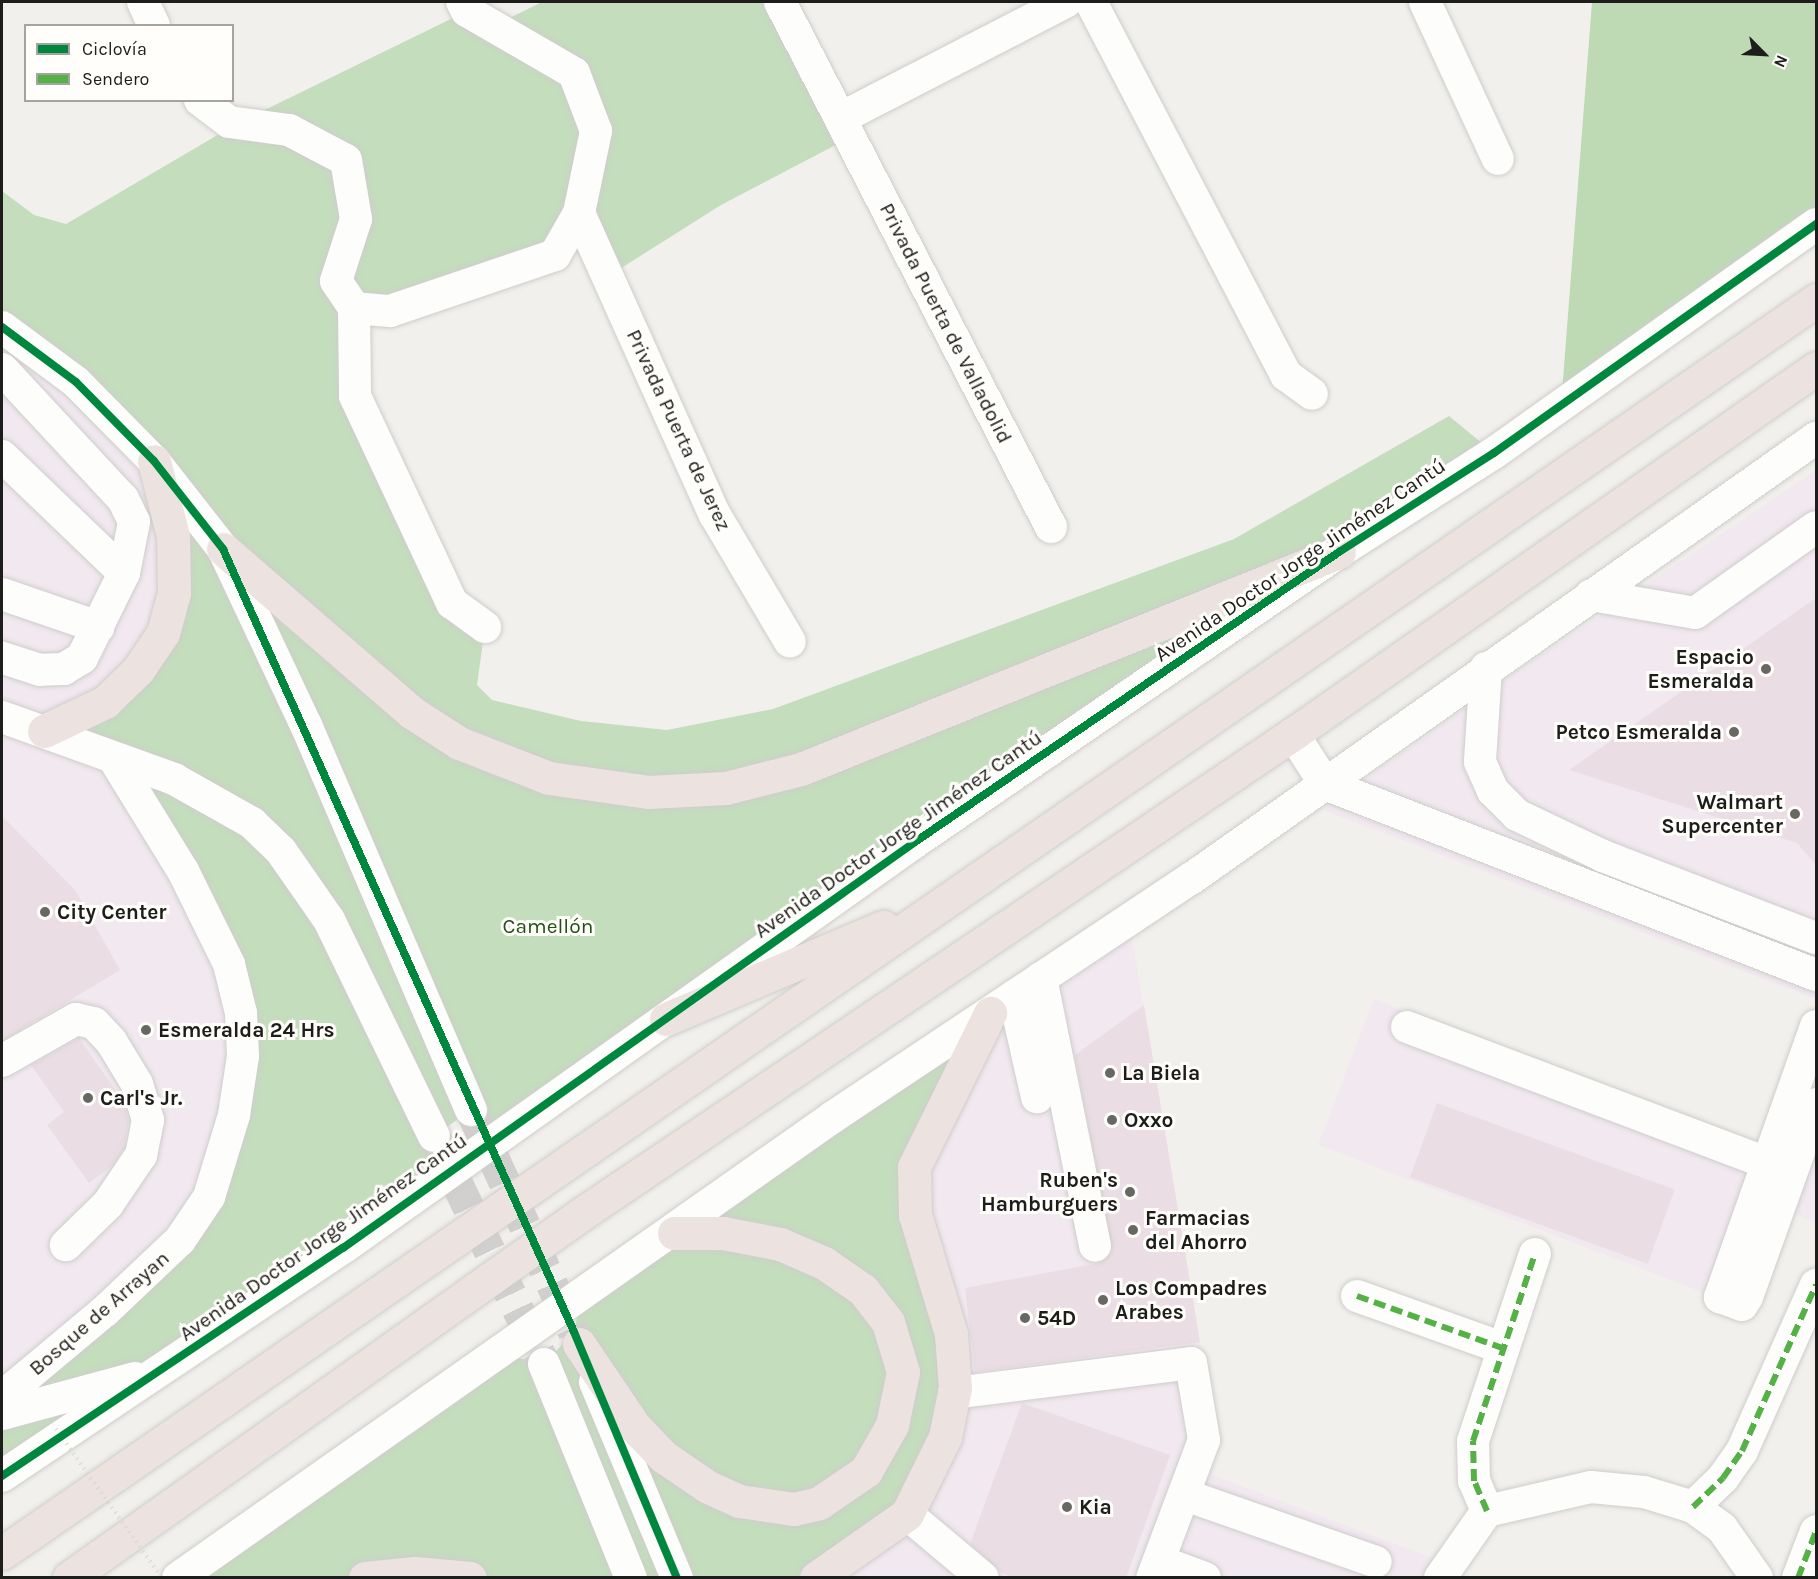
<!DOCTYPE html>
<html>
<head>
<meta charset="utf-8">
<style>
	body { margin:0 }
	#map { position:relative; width:1818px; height:1579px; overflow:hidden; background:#f1f0ed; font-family:Karla,sans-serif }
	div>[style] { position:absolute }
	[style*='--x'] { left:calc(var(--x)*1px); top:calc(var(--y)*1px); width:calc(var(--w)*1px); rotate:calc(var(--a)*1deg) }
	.commercial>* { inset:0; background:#f2e8f0; transform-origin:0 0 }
	.green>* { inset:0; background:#c4ddbd }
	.forest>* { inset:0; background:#bddab5 }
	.building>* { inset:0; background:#eadee4; transform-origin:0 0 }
	.minor-tunnel>* { height:32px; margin-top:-16px; transform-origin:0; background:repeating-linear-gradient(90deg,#d1d0ce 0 32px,transparent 0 48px) }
	.roads { filter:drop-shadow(0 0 2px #cecdcb) drop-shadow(0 0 2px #cecdcb) }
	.minor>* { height:32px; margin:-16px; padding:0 16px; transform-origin:16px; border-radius:16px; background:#fdfdfc }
	.major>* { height:33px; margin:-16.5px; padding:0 16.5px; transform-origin:16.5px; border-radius:16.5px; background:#ece3e0 }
	.path-bridge>* { height:4px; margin-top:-2px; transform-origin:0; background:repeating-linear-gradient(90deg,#d3d3d2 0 1.5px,transparent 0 6px) }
	.quiet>* { height:6px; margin-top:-3px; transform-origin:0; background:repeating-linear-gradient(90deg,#55b145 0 12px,transparent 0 18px) }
	.cycleway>* { height:8px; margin:-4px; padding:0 4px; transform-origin:4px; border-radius:4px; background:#00873e }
	.dots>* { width:16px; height:16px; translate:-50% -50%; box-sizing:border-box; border:3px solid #fffefb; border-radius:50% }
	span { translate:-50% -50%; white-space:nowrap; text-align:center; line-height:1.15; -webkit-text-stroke:6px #fffefb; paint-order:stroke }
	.street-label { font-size:21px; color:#1d1d1b }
	.poi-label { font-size:21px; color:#1d1d1b; font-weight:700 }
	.right { translate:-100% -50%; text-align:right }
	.left { translate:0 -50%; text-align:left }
	.park-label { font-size:21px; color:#1f5213 }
	.frame { position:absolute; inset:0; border:3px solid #1d1d1b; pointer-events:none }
	.legend { position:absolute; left:24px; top:24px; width:210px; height:78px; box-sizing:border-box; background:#fffefb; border:2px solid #a5a4a1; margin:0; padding:8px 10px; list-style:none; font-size:18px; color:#1d1d1b }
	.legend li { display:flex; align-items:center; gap:12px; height:30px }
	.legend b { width:30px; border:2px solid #a5a4a1 }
	.north { position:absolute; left:1734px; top:24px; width:60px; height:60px; -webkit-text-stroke:4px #fffefb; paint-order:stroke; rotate:114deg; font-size:16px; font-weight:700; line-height:24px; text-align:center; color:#1d1d1b }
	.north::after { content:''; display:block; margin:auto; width:21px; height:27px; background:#1d1d1b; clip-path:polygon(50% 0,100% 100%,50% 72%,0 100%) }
</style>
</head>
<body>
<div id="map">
	<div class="commercial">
		<div style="clip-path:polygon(2px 327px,154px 461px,173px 536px,116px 762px,241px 1013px,209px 1197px,2px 1397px)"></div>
		<div style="clip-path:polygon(1816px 470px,1816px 999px,1323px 810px,1513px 674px)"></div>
		<div style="clip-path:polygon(1129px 920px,1200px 1342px,1212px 1449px,1202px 1471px,1446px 1563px,1440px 1577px,816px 1578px,912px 1188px,990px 1013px)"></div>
		<div style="left:1374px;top:999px;width:425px;height:156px;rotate:21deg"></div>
		<div style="clip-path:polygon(1816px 1144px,1816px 1222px,1789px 1212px)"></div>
	</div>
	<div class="green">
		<div style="clip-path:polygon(542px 2px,780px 2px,851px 137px,721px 205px,607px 277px,579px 214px,555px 255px,354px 308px,355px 396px,452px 603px,485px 627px,477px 685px,492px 700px,581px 721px,667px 730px,773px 709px,1234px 539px,1449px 416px,1494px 453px,487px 1145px,471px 1110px,434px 1136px,447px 1174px,2px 1476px,2px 1397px,196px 1219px,241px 1013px,116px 762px,44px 731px,163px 633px,154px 461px,2px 327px,2px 191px,34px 215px,66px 224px,238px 123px,467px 11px,493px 26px)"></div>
		<div style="clip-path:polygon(990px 1013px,914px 1167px,951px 1334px,928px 1476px,816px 1577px,178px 1578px,498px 1353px,544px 1364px,574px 1332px,582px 1295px)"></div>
	</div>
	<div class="forest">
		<div style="clip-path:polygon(1592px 2px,1816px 2px,1816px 224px,1561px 406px)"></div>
	</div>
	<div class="building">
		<div style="clip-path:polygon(1816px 598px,1816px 865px,1797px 843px,1569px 770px)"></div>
		<div style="clip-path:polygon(2px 816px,75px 890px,120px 970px,2px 1041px)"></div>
		<div style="clip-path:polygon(1144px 1005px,1200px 1342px,975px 1372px,965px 1288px,1099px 1263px,1112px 1252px,1075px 1055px)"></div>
		<div style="clip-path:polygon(79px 1038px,123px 1101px,129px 1121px,124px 1148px,112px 1166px,89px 1183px,47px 1125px,64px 1112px,31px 1065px)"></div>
		<div style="left:1437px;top:1103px;width:253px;height:79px;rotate:20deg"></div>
		<div style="clip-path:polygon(1022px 1403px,1170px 1455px,1126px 1578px,1014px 1578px,1000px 1572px,970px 1544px)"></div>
	</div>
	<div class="minor-tunnel">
		<div style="--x:471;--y:1110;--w:245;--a:65.1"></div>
		<div style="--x:434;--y:1136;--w:253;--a:64.2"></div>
	</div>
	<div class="roads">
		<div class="minor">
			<div style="--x:143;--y:2;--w:26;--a:65"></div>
			<div style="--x:780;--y:2;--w:591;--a:62.7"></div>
			<div style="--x:1091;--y:2;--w:421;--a:62.4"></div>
			<div style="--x:1286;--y:375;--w:32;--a:36"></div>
			<div style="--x:1425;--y:2;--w:173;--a:65.1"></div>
			<div style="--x:200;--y:100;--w:36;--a:37"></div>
			<div style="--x:229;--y:122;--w:61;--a:7.6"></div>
			<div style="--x:289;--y:130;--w:64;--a:27.8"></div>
			<div style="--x:346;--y:160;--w:60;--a:80.4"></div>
			<div style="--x:356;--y:219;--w:65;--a:107.9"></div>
			<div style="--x:336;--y:281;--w:32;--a:56"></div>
			<div style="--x:354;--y:308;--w:88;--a:89.3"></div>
			<div style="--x:355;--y:396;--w:229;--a:64.9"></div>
			<div style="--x:452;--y:603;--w:41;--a:36"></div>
			<div style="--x:841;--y:118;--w:253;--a:-27.3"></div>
			<div style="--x:579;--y:213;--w:331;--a:65.8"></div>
			<div style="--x:715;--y:515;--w:147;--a:59.4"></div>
			<div style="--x:354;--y:308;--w:36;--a:5"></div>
			<div style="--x:390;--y:311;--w:174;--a:-18.7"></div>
			<div style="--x:555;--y:255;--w:48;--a:-60.3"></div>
			<div style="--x:579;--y:213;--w:84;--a:-78.3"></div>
			<div style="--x:596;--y:131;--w:62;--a:-110.8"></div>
			<div style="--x:574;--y:73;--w:124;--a:-149.9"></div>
			<div style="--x:467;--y:11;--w:10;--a:-119"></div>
			<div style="--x:2;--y:327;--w:92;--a:36.6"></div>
			<div style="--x:76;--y:382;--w:111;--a:45.4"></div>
			<div style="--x:154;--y:461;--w:112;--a:51.9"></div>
			<div style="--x:223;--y:549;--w:195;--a:64.8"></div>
			<div style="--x:306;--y:725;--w:419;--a:66.8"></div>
			<div style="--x:2;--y:369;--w:178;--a:47.1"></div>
			<div style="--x:123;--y:499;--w:25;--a:64"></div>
			<div style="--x:134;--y:522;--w:52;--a:101.1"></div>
			<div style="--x:124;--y:573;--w:95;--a:116.3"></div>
			<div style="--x:82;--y:658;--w:21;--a:149"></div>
			<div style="--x:64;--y:669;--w:24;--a:178"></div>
			<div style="--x:40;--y:670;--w:40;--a:-162"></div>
			<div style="--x:2;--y:456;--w:169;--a:43.8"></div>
			<div style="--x:2;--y:594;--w:102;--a:19"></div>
			<div style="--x:1591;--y:595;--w:106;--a:9.8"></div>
			<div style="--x:1695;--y:613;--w:148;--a:-35.4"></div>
			<div style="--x:1486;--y:668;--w:94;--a:93.7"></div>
			<div style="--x:1480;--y:762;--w:32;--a:66"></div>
			<div style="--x:1493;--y:791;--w:34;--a:45"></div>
			<div style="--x:1517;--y:815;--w:95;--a:25.5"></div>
			<div style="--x:1603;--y:856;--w:228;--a:21.1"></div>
			<div style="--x:2;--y:717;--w:183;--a:19.8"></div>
			<div style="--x:174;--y:779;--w:90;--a:29.4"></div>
			<div style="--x:252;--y:823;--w:40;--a:44"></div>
			<div style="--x:281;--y:851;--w:84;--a:55.2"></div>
			<div style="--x:329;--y:920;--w:240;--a:64.1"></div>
			<div style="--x:1293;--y:734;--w:59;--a:57.4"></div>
			<div style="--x:1325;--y:784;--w:527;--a:21.26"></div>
			<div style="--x:1041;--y:978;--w:273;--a:78.6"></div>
			<div style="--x:1014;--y:996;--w:104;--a:77.2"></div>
			<div style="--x:1816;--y:1026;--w:288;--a:109.5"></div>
			<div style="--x:1720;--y:1297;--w:23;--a:20"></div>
			<div style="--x:1742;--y:1305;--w:9;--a:-58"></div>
			<div style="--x:1747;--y:1297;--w:205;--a:-70.3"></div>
			<div style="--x:1407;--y:1027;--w:384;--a:20.7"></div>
			<div style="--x:2;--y:1061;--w:85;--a:-29.6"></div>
			<div style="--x:76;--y:1019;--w:18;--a:13"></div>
			<div style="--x:94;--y:1023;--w:25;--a:47"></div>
			<div style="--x:111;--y:1041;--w:50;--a:58.8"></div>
			<div style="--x:137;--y:1084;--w:38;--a:73"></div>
			<div style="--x:148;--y:1120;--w:36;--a:101"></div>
			<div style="--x:141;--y:1155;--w:59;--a:124"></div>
			<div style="--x:108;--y:1204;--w:59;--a:135.7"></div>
			<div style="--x:1357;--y:1296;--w:154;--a:19.7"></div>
			<div style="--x:544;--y:1364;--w:231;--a:67.9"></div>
			<div style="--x:595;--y:1382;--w:212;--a:67.3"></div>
			<div style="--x:954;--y:1393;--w:239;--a:-7.2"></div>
			<div style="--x:1191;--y:1363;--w:78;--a:80.4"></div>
			<div style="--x:1204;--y:1440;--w:147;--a:110.6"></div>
			<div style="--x:2;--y:1397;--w:134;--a:-39.9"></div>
			<div style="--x:105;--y:1311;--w:103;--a:-43.4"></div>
			<div style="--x:180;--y:1240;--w:52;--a:-56"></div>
			<div style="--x:209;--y:1197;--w:86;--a:-73"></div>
			<div style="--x:234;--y:1115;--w:60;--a:-81.3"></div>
			<div style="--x:243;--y:1056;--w:43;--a:-92.7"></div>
			<div style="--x:241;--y:1013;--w:50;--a:-103.8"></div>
			<div style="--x:229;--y:964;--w:104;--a:-116.3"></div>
			<div style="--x:183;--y:871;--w:128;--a:-121.6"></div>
			<div style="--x:2;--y:1414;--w:138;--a:-15.1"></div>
			<div style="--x:2;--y:1476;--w:410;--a:-33.8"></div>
			<div style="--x:343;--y:1248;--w:701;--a:-35.37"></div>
			<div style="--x:915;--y:842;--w:514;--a:-34.37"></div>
			<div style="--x:1339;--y:552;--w:184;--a:-32.6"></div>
			<div style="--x:1494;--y:453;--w:395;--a:-35.4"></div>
			<div style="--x:1185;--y:1495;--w:202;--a:19.3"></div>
			<div style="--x:1693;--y:1507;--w:42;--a:-44"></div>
			<div style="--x:1723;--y:1478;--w:33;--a:-55"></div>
			<div style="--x:1742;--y:1451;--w:182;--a:-66"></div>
			<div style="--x:1487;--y:1511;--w:33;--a:-113"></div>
			<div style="--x:1474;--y:1481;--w:40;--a:-91.4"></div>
			<div style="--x:1473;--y:1441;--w:197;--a:-71.7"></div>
			<div style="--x:907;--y:1514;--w:99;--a:40.1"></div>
			<div style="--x:1159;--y:1561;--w:49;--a:20.3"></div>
			<div style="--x:178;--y:1578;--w:801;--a:-35.14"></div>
			<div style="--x:833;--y:1117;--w:431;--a:-33.7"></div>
			<div style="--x:1192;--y:878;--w:764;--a:-35.19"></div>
			<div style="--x:1440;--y:1578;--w:82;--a:-55"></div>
			<div style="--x:1487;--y:1511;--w:107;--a:-13"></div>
			<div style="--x:1591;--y:1487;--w:53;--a:5.4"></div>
			<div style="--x:1644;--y:1492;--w:51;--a:17"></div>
			<div style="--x:1693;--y:1507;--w:36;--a:36"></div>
			<div style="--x:1722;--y:1528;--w:61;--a:55"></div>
			<div style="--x:1798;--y:1578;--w:50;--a:-69"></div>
		</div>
		<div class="major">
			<div style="--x:223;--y:549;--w:249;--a:40.9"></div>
			<div style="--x:411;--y:712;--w:57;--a:32.9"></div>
			<div style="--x:459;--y:743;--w:97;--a:21.3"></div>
			<div style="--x:549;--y:778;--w:100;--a:8"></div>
			<div style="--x:648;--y:792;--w:78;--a:-2.9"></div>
			<div style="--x:726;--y:788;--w:77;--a:-14.2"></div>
			<div style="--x:801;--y:769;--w:580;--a:-21.97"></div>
			<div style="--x:44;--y:731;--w:68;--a:-25.4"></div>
			<div style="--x:105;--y:702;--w:46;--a:-44.1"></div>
			<div style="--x:138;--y:670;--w:45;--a:-56"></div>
			<div style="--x:163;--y:633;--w:41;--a:-74.6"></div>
			<div style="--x:174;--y:593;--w:57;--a:-91"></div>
			<div style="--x:173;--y:536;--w:77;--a:-104.2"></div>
			<div style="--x:666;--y:1019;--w:236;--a:-23"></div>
			<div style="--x:579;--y:1344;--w:100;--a:56"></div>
			<div style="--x:635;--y:1427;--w:42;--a:46"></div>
			<div style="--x:664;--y:1457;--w:53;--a:34.3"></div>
			<div style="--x:708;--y:1487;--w:34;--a:24"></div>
			<div style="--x:739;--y:1501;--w:56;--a:8.3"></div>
			<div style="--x:794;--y:1509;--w:26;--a:-13"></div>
			<div style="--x:819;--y:1503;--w:57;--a:-34.2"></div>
			<div style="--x:866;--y:1471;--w:53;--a:-60.5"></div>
			<div style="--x:892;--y:1425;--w:54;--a:-78.3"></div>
			<div style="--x:903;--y:1372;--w:52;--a:-106.7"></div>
			<div style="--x:888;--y:1322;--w:41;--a:-128"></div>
			<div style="--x:863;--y:1290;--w:47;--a:-145.3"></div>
			<div style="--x:824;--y:1263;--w:48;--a:-156.6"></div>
			<div style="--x:780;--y:1244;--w:58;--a:-169.1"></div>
			<div style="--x:723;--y:1233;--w:49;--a:180"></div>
			<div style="--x:2;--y:1553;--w:2205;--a:-34.63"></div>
			<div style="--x:69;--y:1578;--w:630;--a:-35.38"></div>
			<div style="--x:583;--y:1213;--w:856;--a:-34.01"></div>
			<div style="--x:1293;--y:734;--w:638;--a:-34.98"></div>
			<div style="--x:365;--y:1578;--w:50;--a:-5.7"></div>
			<div style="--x:415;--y:1573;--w:55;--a:5.2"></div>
			<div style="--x:816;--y:1578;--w:111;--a:-35.1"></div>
			<div style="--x:907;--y:1514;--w:86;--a:-63.7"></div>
			<div style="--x:945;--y:1437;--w:50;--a:-78.5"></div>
			<div style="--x:955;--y:1388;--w:54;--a:-94.2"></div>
			<div style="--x:951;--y:1334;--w:124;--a:-106.8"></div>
			<div style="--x:915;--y:1215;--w:48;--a:-91.2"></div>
			<div style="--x:914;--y:1167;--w:172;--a:-63.7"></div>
		</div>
	</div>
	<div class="path-bridge">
		<div style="--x:56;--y:1429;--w:183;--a:54.6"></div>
	</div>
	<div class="quiet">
		<div style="--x:1357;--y:1296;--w:154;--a:19.7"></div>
		<div style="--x:1693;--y:1507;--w:42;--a:-44"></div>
		<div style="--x:1723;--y:1478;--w:33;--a:-55"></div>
		<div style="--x:1742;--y:1451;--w:182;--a:-66"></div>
		<div style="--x:1487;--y:1511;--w:33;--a:-113"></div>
		<div style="--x:1474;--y:1481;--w:40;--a:-91.4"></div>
		<div style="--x:1473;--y:1441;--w:197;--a:-71.7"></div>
		<div style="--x:1798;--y:1578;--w:50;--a:-69"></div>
	</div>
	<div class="cycleway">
		<div style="--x:2;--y:327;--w:92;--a:36.6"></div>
		<div style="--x:76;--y:382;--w:111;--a:45.4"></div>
		<div style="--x:154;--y:461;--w:112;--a:51.9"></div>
		<div style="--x:223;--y:549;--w:858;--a:65.85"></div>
		<div style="--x:574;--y:1332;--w:267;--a:67.3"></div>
		<div style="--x:2;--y:1476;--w:410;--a:-33.8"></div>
		<div style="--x:343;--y:1248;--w:701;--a:-35.37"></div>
		<div style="--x:915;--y:842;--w:514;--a:-34.37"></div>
		<div style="--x:1339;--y:552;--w:184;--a:-32.6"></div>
		<div style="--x:1494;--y:453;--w:395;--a:-35.4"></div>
	</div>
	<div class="dots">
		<div style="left:1766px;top:669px;background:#676764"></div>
		<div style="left:1734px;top:732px;background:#676764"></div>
		<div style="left:1795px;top:814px;background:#676764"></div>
		<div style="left:45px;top:912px;background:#676764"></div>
		<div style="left:146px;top:1030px;background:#676764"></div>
		<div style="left:1110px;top:1073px;background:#676764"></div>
		<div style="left:88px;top:1098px;background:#676764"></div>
		<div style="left:1112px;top:1120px;background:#676764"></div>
		<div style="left:1130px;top:1192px;background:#676764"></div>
		<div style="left:1133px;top:1230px;background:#676764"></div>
		<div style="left:1103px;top:1300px;background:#676764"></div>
		<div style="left:1025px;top:1318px;background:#676764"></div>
		<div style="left:1067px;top:1507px;background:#676764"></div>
	</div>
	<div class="street-label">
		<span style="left:946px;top:323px;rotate:63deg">Privada Puerta de Valladolid</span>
		<span style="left:679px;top:430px;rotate:65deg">Privada Puerta de Jerez</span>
		<span style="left:1300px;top:560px;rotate:-34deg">Avenida Doctor Jorge Jiménez Cantú</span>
		<span style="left:898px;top:834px;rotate:-35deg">Avenida Doctor Jorge Jiménez Cantú</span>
		<span style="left:323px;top:1237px;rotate:-35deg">Avenida Doctor Jorge Jiménez Cantú</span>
		<span style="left:99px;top:1313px;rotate:-41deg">Bosque de Arrayan</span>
	</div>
	<div class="poi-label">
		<span class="right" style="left:1754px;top:669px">Espacio<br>Esmeralda</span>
		<span class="right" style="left:1722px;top:732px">Petco Esmeralda</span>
		<span class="right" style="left:1783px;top:814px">Walmart<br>Supercenter</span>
		<span class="left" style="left:57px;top:912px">City Center</span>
		<span class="left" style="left:158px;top:1030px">Esmeralda 24 Hrs</span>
		<span class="left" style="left:1122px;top:1073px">La Biela</span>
		<span class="left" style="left:100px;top:1098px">Carl's Jr.</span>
		<span class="left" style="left:1124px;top:1120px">Oxxo</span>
		<span class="right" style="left:1118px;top:1192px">Ruben's<br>Hamburguers</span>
		<span class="left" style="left:1145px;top:1230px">Farmacias<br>del Ahorro</span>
		<span class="left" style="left:1115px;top:1300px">Los Compadres<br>Arabes</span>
		<span class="left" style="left:1037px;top:1318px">54D</span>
		<span class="left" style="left:1079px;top:1507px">Kia</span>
	</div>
	<div class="park-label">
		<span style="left:548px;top:926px">Camellón</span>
	</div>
	<div class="frame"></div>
	<ul class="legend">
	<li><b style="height:8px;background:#00873e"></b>Ciclovía</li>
	<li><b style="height:8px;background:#55b145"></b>Sendero</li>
	</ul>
	<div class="north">N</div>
</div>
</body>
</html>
